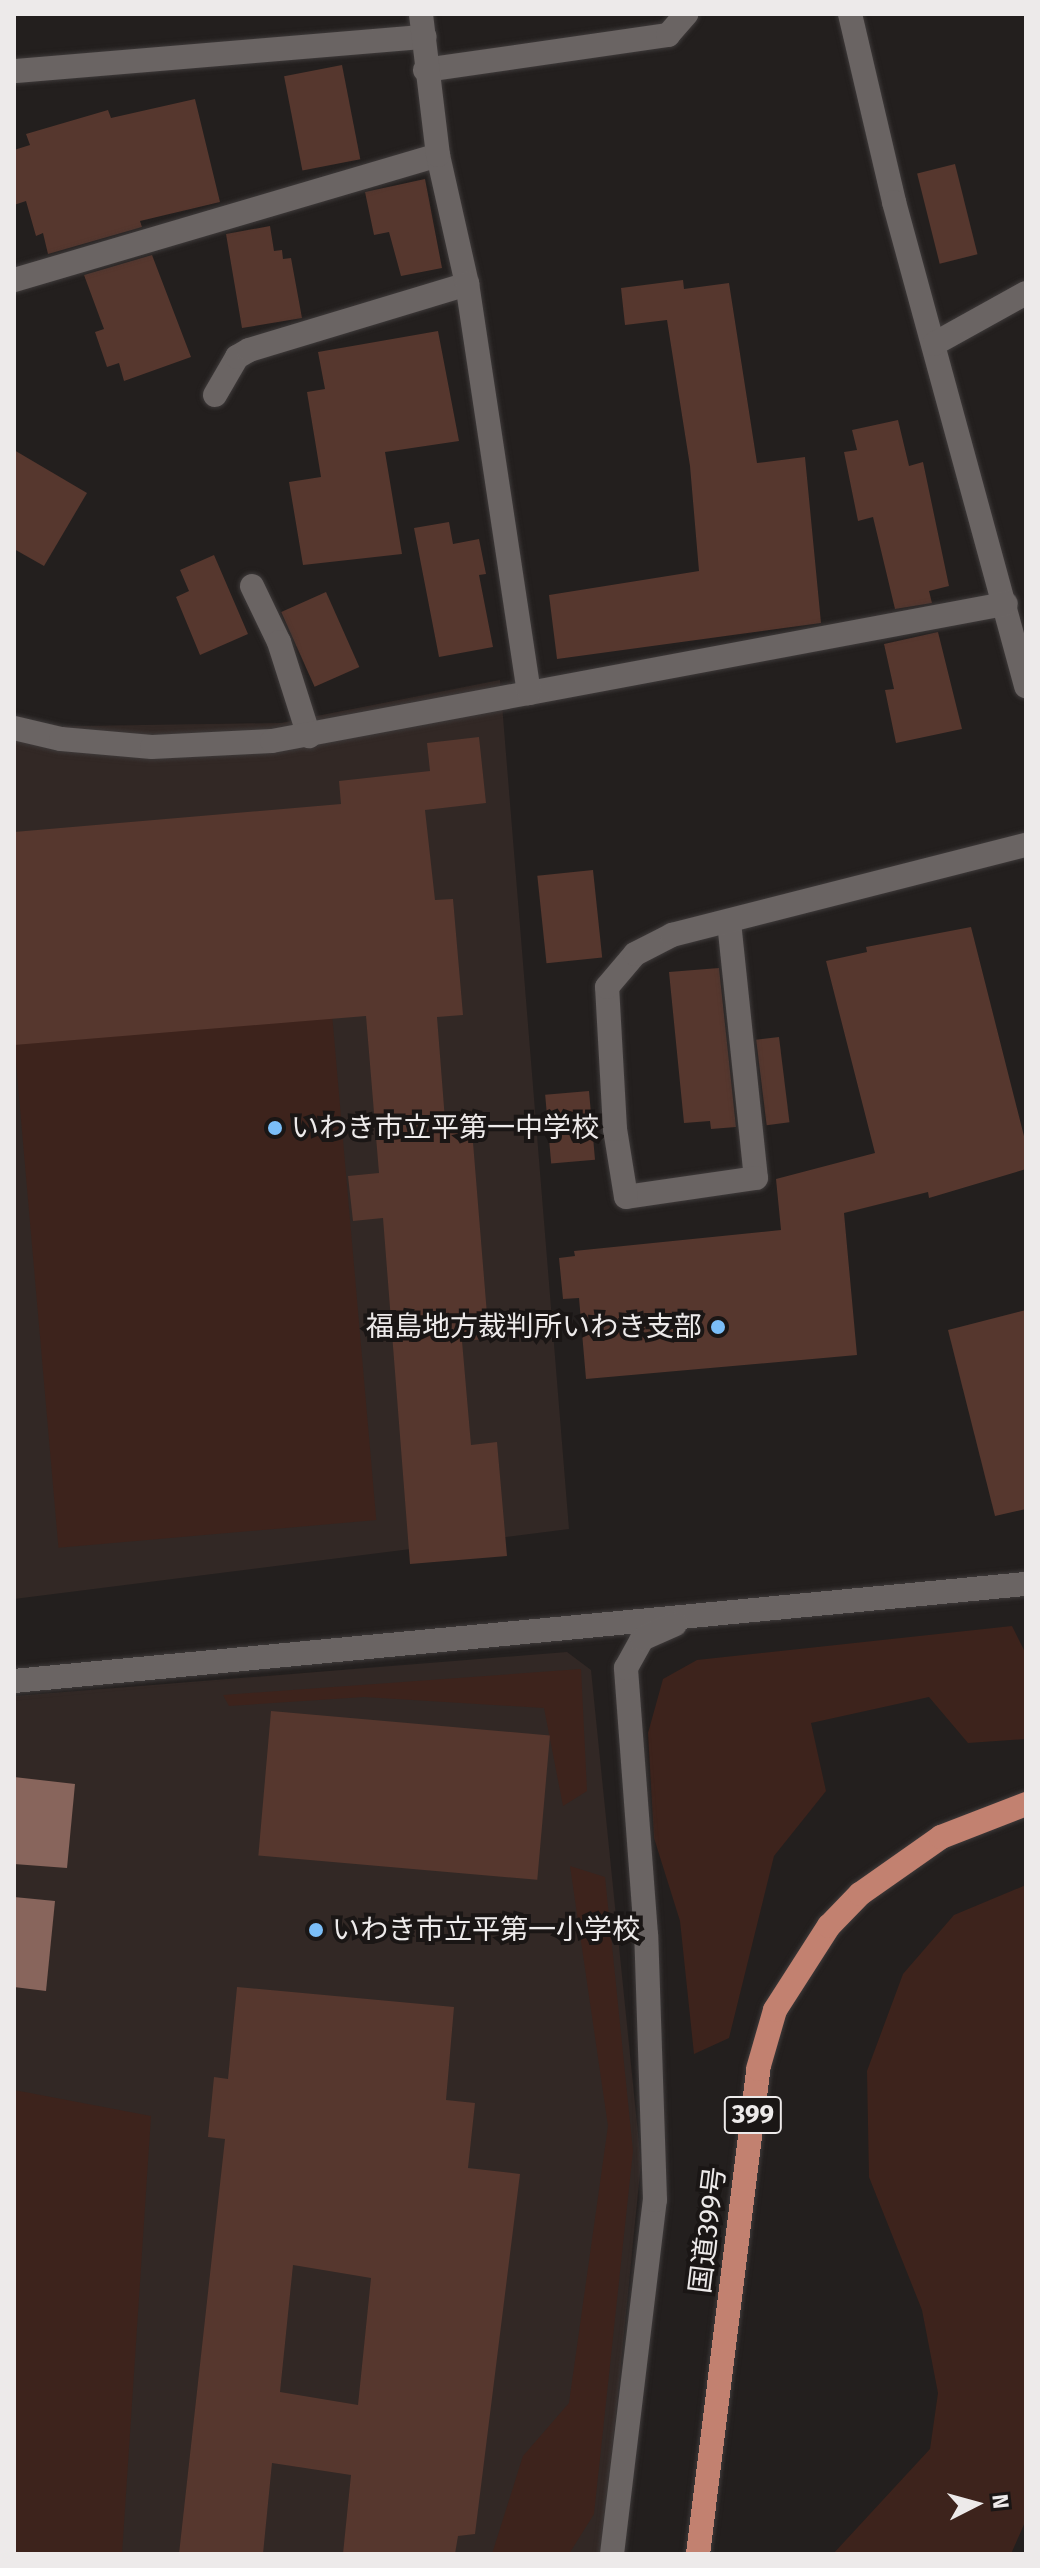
<!DOCTYPE html>
<html>
<head>
<meta charset="utf-8">
<style>
	body { margin:0 }
	#map { position:relative; width:1040px; height:2568px; overflow:hidden; background:#231f1e; font-family:"Fira Sans","Noto Sans JP",sans-serif }
	div>[style] { position:absolute }
	[style*='--x'] { left:calc(var(--x)*1px); top:calc(var(--y)*1px); width:calc(var(--w)*1px); rotate:calc(var(--a)*1deg) }
	.built>* { inset:0; background:#322825 }
	.green>* { inset:0; background:#3d231c; transform-origin:0 0 }
	.water>* { inset:0; background:#88655c }
	.building>* { inset:0; background:#56372e; transform-origin:0 0 }
	.roads { filter:drop-shadow(0 0 2px #3e3a3a) drop-shadow(0 0 2px #3e3a3a) }
	.minor>* { height:24px; margin:-12px; padding:0 12px; transform-origin:12px; border-radius:12px; background:#6a6463 }
	.trunk>* { height:24px; margin:-12px; padding:0 12px; transform-origin:12px; border-radius:12px; background:#c28170 }
	.dots>* { width:22px; height:22px; translate:-50% -50%; box-sizing:border-box; border:4px solid #1a1615; border-radius:50% }
	span { translate:-50% -50%; white-space:nowrap; text-align:center; line-height:1.15; -webkit-text-stroke:8px #1a1615; paint-order:stroke }
	.shield-label span { padding:2px 6px; background:#1a1615; border:2px solid; border-radius:6px; -webkit-text-stroke-width:0 }
	.shield-label { font-size:26px; color:#edeaea; font-weight:700 }
	.poi-label { font-size:28px; color:#edeaea }
	.left { translate:0 -50%; text-align:left }
	.right { translate:-100% -50%; text-align:right }
	.street-label { font-size:28px; color:#edeaea }
	.frame { position:absolute; inset:0; border:16px solid #edeaea; pointer-events:none }
	.north { position:absolute; left:936px; top:2464px; width:80px; height:80px; -webkit-text-stroke:6px #1a1615; paint-order:stroke; rotate:84deg; font-size:22px; font-weight:700; line-height:32px; text-align:center; color:#edeaea }
	.north::after { content:''; display:block; margin:auto; width:28px; height:36px; background:#edeaea; clip-path:polygon(50% 0,100% 100%,50% 72%,0 100%) }
</style>
</head>
<body>
<div id="map">
	<div class="built">
		<div style="clip-path:polygon(500px 680px,569px 1529px,14px 1599px,14px 727px,281px 723px)"></div>
		<div style="clip-path:polygon(567px 1652px,591px 1670px,641px 2163px,602px 2554px,14px 2554px,14px 1696px)"></div>
	</div>
	<div class="green">
		<div style="left:332px;top:1014px;width:508px;height:319px;rotate:85deg"></div>
		<div style="clip-path:polygon(1012px 1626px,1026px 1654px,1026px 1739px,968px 1743px,929px 1697px,811px 1723px,826px 1791px,774px 1856px,729px 2038px,694px 2054px,680px 1921px,654px 1838px,648px 1733px,663px 1679px,697px 1660px)"></div>
		<div style="clip-path:polygon(581px 1669px,587px 1791px,563px 1806px,544px 1708px,364px 1697px,229px 1706px,223px 1695px)"></div>
		<div style="clip-path:polygon(570px 1866px,605px 1877px,633px 2151px,594px 2514px,569px 2554px,492px 2554px,523px 2456px,569px 2403px,608px 2126px)"></div>
		<div style="clip-path:polygon(1026px 1885px,1026px 2520px,1011px 2554px,833px 2554px,930px 2449px,938px 2393px,922px 2310px,869px 2177px,867px 2071px,903px 1974px,954px 1915px)"></div>
		<div style="clip-path:polygon(14px 2090px,151px 2116px,122px 2554px,14px 2554px)"></div>
	</div>
	<div class="water">
		<div style="clip-path:polygon(14px 1777px,75px 1784px,67px 1868px,14px 1864px)"></div>
		<div style="clip-path:polygon(14px 1897px,55px 1901px,46px 1991px,14px 1987px)"></div>
	</div>
	<div class="building">
		<div style="left:342px;top:65px;width:96px;height:59px;rotate:79deg"></div>
		<div style="clip-path:polygon(195px 99px,220px 202px,140px 221px,142px 227px,48px 254px,43px 233px,36px 236px,26px 201px,14px 205px,14px 150px,30px 145px,26px 134px,108px 110px,111px 118px)"></div>
		<div style="left:955px;top:164px;width:93px;height:39px;rotate:76deg"></div>
		<div style="clip-path:polygon(425px 179px,442px 268px,401px 276px,389px 232px,374px 235px,365px 192px)"></div>
		<div style="clip-path:polygon(270px 226px,274px 251px,282px 250px,283px 259px,291px 258px,302px 318px,242px 328px,226px 234px)"></div>
		<div style="clip-path:polygon(152px 255px,191px 357px,124px 381px,119px 363px,107px 367px,95px 332px,104px 329px,84px 275px)"></div>
		<div style="clip-path:polygon(683px 280px,684px 289px,729px 283px,757px 463px,805px 457px,821px 623px,557px 659px,549px 595px,699px 571px,690px 466px,667px 320px,625px 325px,621px 288px)"></div>
		<div style="clip-path:polygon(438px 331px,459px 441px,385px 452px,402px 554px,303px 565px,289px 482px,321px 477px,307px 392px,325px 389px,318px 352px)"></div>
		<div style="clip-path:polygon(898px 420px,909px 466px,923px 462px,949px 586px,929px 591px,932px 603px,895px 609px,873px 517px,858px 521px,844px 452px,857px 450px,852px 430px)"></div>
		<div style="clip-path:polygon(14px 450px,87px 493px,44px 566px,14px 549px)"></div>
		<div style="clip-path:polygon(449px 522px,453px 544px,479px 539px,486px 574px,479px 575px,493px 647px,439px 657px,414px 528px)"></div>
		<div style="clip-path:polygon(214px 555px,248px 634px,200px 655px,176px 597px,189px 591px,180px 570px)"></div>
		<div style="left:326px;top:592px;width:82px;height:49px;rotate:66deg"></div>
		<div style="clip-path:polygon(938px 632px,962px 729px,896px 743px,885px 690px,894px 689px,884px 644px)"></div>
		<div style="clip-path:polygon(479px 737px,486px 803px,425px 810px,435px 900px,453px 899px,463px 1015px,437px 1017px,445px 1120px,471px 1118px,489px 1339px,462px 1341px,471px 1445px,497px 1442px,507px 1556px,410px 1564px,383px 1218px,353px 1221px,348px 1176px,379px 1173px,366px 1016px,14px 1045px,14px 832px,341px 804px,339px 781px,430px 771px,427px 743px)"></div>
		<div style="left:593px;top:870px;width:88px;height:56px;rotate:84deg"></div>
		<div style="clip-path:polygon(971px 927px,1026px 1144px,1026px 1169px,929px 1198px,928px 1192px,844px 1213px,857px 1355px,586px 1379px,579px 1298px,563px 1299px,559px 1258px,575px 1256px,574px 1251px,781px 1230px,776px 1179px,875px 1153px,826px 961px,867px 952px,866px 947px)"></div>
		<div style="clip-path:polygon(719px 968px,736px 1127px,711px 1129px,710px 1121px,684px 1123px,669px 972px)"></div>
		<div style="left:779px;top:1037px;width:86px;height:23px;rotate:83deg"></div>
		<div style="left:589px;top:1091px;width:69px;height:44px;rotate:85deg"></div>
		<div style="clip-path:polygon(1026px 1310px,1026px 1509px,995px 1516px,948px 1330px)"></div>
		<div style="left:271px;top:1711px;width:280px;height:145px;rotate:5deg"></div>
		<div style="clip-path:polygon(evenodd,237px 1987px,454px 2007px,446px 2100px,475px 2103px,468px 2168px,520px 2174px,475px 2534px,458px 2536px,455px 2554px,343px 2554px,351px 2475px,272px 2463px,263px 2554px,179px 2554px,225px 2139px,208px 2137px,214px 2077px,228px 2079px,237px 1987px,293px 2265px,371px 2278px,358px 2405px,280px 2392px,293px 2265px)"></div>
	</div>
	<div class="roads">
		<div class="minor">
			<div style="--x:850;--y:14;--w:193;--a:76.8"></div>
			<div style="--x:894;--y:202;--w:502;--a:74.74"></div>
			<div style="--x:425;--y:70;--w:246;--a:-8.2"></div>
			<div style="--x:668;--y:35;--w:28;--a:-49"></div>
			<div style="--x:16;--y:71;--w:410;--a:-4.8"></div>
			<div style="--x:14;--y:280;--w:442;--a:-16.4"></div>
			<div style="--x:934;--y:344;--w:105;--a:-29"></div>
			<div style="--x:215;--y:395;--w:44;--a:-59.9"></div>
			<div style="--x:237;--y:357;--w:14;--a:-30"></div>
			<div style="--x:249;--y:350;--w:228;--a:-16.8"></div>
			<div style="--x:467;--y:284;--w:132;--a:-102.7"></div>
			<div style="--x:438;--y:155;--w:142;--a:-96.9"></div>
			<div style="--x:252;--y:586;--w:62;--a:64.3"></div>
			<div style="--x:279;--y:642;--w:99;--a:72.3"></div>
			<div style="--x:529;--y:693;--w:485;--a:-10.6"></div>
			<div style="--x:14;--y:728;--w:48;--a:13.2"></div>
			<div style="--x:61;--y:739;--w:91;--a:5"></div>
			<div style="--x:152;--y:747;--w:120;--a:-2.9"></div>
			<div style="--x:272;--y:741;--w:261;--a:-10.6"></div>
			<div style="--x:529;--y:693;--w:414;--a:-98.6"></div>
			<div style="--x:729;--y:922;--w:257;--a:84"></div>
			<div style="--x:756;--y:1178;--w:131;--a:171.7"></div>
			<div style="--x:626;--y:1197;--w:69;--a:-99.2"></div>
			<div style="--x:615;--y:1129;--w:142;--a:-93.2"></div>
			<div style="--x:607;--y:987;--w:43;--a:-49.7"></div>
			<div style="--x:635;--y:954;--w:42;--a:-27.2"></div>
			<div style="--x:672;--y:935;--w:365;--a:-14.3"></div>
			<div style="--x:14;--y:1681;--w:1017;--a:-5.48"></div>
			<div style="--x:612;--y:2554;--w:357;--a:-83.1"></div>
			<div style="--x:655;--y:2200;--w:265;--a:-91.9"></div>
			<div style="--x:646;--y:1935;--w:268;--a:-94.3"></div>
			<div style="--x:626;--y:1668;--w:33;--a:-61"></div>
			<div style="--x:642;--y:1639;--w:36;--a:-24"></div>
		</div>
		<div class="trunk">
			<div style="--x:698;--y:2554;--w:489;--a:-82.9"></div>
			<div style="--x:758;--y:2069;--w:61;--a:-73.9"></div>
			<div style="--x:775;--y:2010;--w:100;--a:-57.3"></div>
			<div style="--x:829;--y:1926;--w:45;--a:-45.9"></div>
			<div style="--x:860;--y:1894;--w:99;--a:-35.1"></div>
			<div style="--x:941;--y:1837;--w:91;--a:-21.2"></div>
		</div>
	</div>
	<div class="dots">
		<div style="left:275px;top:1128px;background:#7bbef8"></div>
		<div style="left:718px;top:1327px;background:#7bbef8"></div>
		<div style="left:316px;top:1930px;background:#7bbef8"></div>
	</div>
	<div class="shield-label">
		<span style="left:753px;top:2115px">399</span>
	</div>
	<div class="poi-label">
		<span class="left" style="left:291px;top:1128px">いわき市立平第一中学校</span>
		<span class="right" style="left:702px;top:1327px">福島地方裁判所いわき支部</span>
		<span class="left" style="left:332px;top:1930px">いわき市立平第一小学校</span>
	</div>
	<div class="street-label">
		<span style="left:708px;top:2230px;rotate:-83deg">国道399号</span>
	</div>
	<div class="frame"></div>
	<div class="north">N</div>
</div>
</body>
</html>
